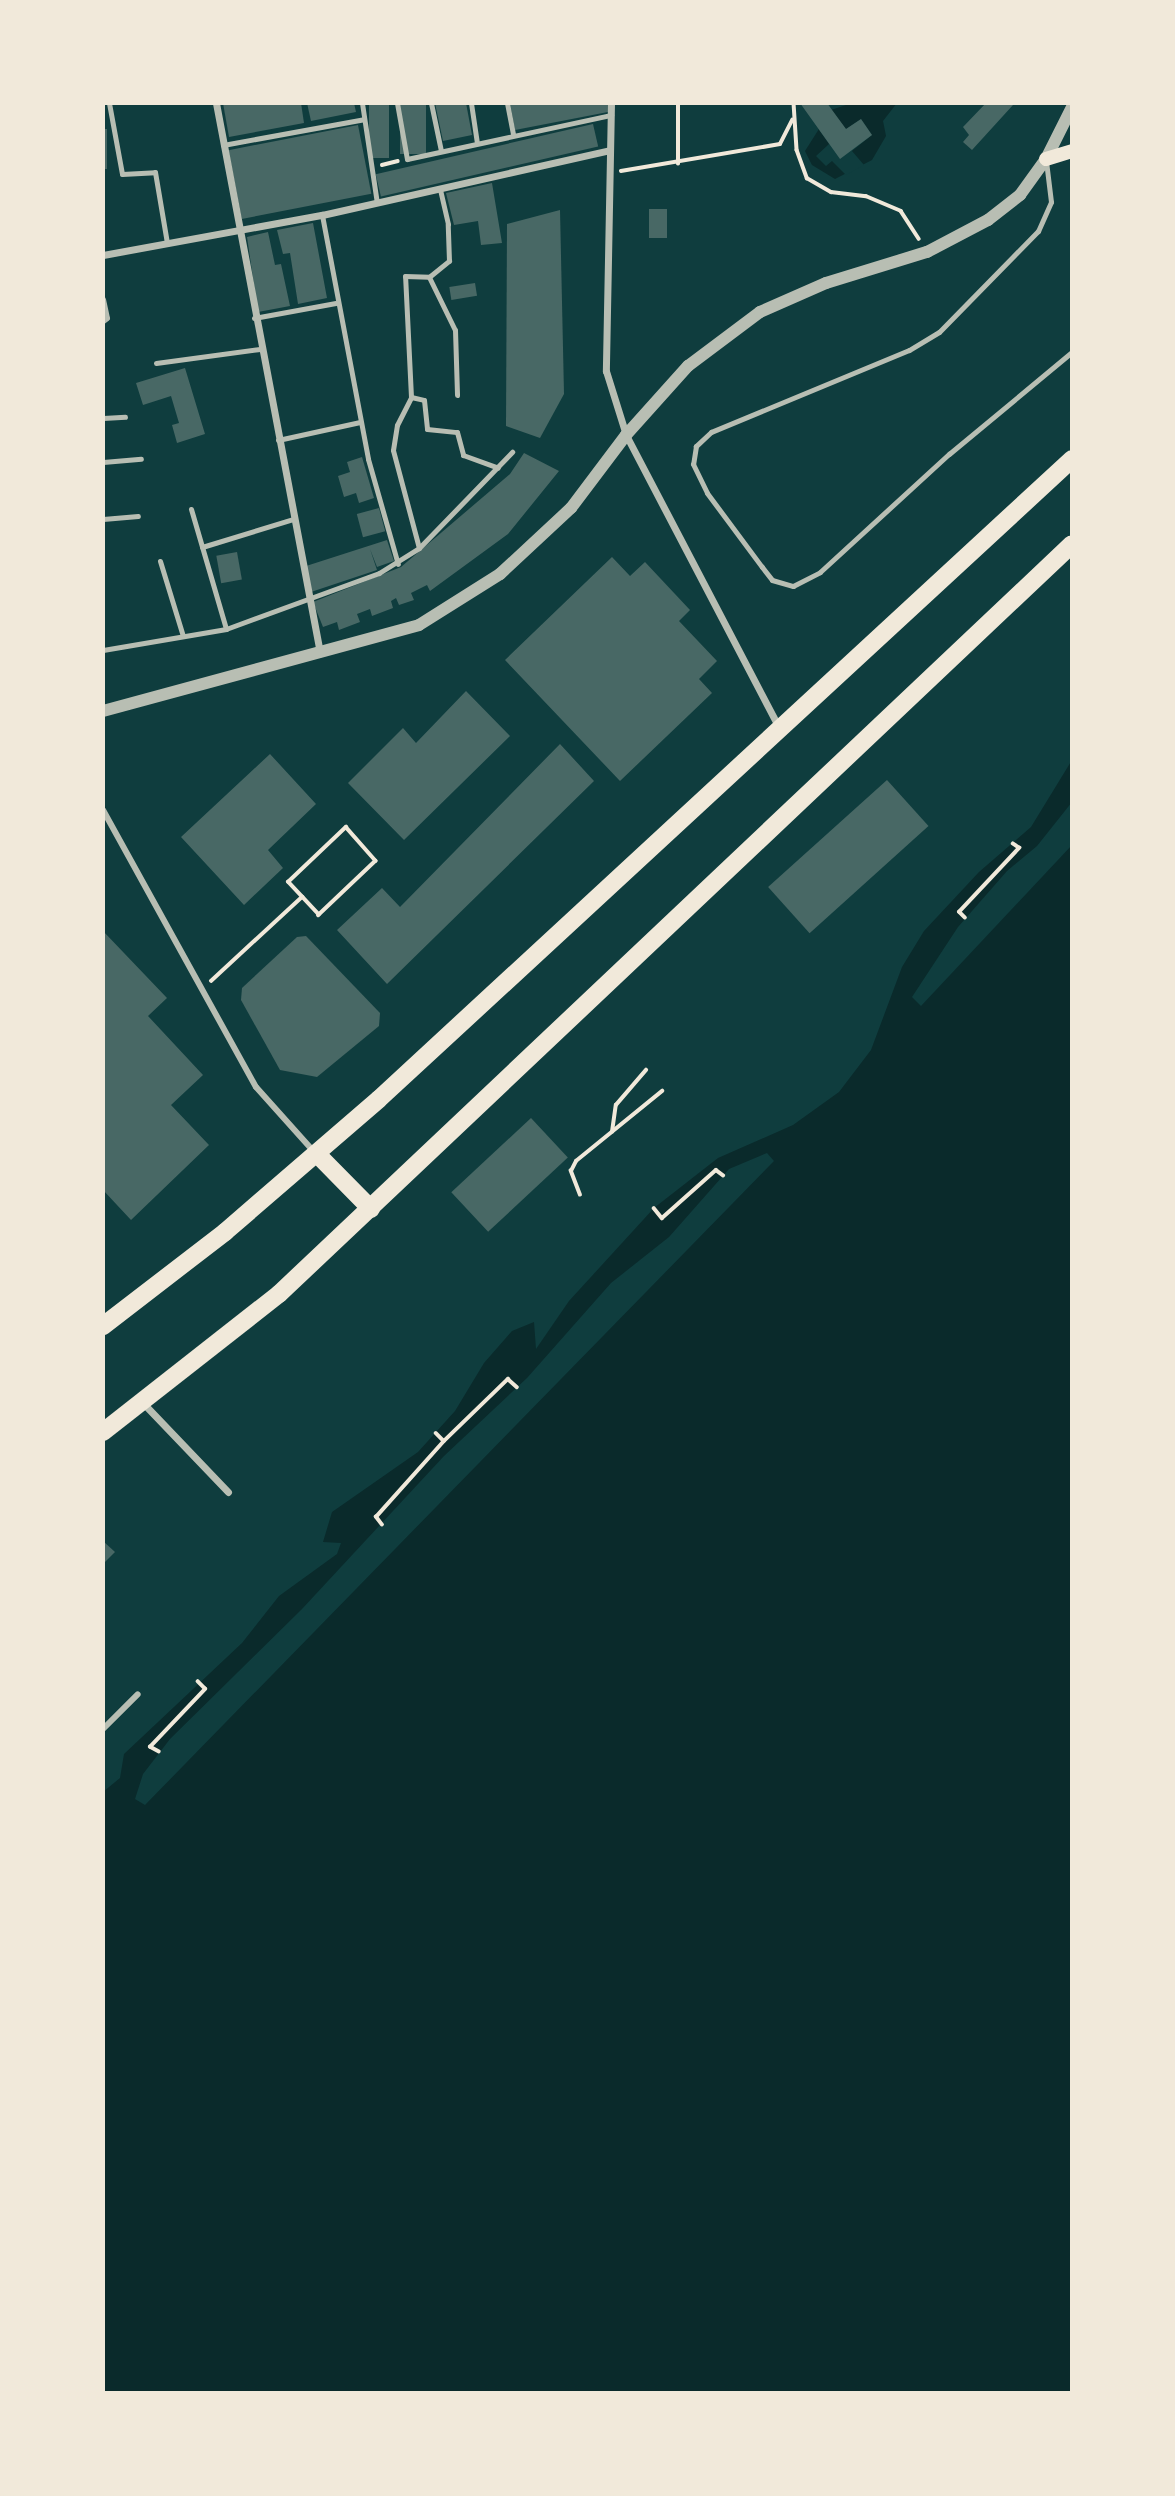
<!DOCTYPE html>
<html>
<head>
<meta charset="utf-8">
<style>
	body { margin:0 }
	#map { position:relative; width:1175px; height:2496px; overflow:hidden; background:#0f3d3e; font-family:Barlow,sans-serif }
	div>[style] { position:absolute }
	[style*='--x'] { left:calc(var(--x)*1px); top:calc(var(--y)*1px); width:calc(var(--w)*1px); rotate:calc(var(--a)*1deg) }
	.water>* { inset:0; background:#0a2a2b }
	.pier>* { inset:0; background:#0f3d3e }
	.building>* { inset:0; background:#486865; transform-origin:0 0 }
	.path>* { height:3.5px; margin:-1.75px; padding:0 1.75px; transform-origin:1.75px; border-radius:1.75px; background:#f1e9da }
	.service>* { height:5px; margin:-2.5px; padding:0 2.5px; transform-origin:2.5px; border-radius:2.5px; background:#b8beb3 }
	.pedestrian>* { height:6px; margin:-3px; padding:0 3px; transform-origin:3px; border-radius:3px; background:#b8beb3 }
	.minor>* { height:7px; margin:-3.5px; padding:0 3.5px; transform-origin:3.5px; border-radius:3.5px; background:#b8beb3 }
	.tertiary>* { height:12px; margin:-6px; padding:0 6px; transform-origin:6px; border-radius:6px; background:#b8beb3 }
	.secondary>* { height:14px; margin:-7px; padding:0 7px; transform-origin:7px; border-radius:7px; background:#f1e9da }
	.primary>* { height:18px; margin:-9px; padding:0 9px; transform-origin:9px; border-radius:9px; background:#f1e9da }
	span { translate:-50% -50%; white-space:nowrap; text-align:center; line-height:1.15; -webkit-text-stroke:7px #f1e9da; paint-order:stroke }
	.frame { position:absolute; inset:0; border:105px solid #f1e9da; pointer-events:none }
</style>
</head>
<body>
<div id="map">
	<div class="water">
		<div style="clip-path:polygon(852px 103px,897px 103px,883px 121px,886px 136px,872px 160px,835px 179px,812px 165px,805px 151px,831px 110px)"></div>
		<div style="clip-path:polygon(1072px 760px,1072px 2393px,103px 2393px,103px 1792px,120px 1778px,124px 1754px,242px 1643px,279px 1596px,337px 1554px,341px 1543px,323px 1542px,332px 1512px,418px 1452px,455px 1411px,484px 1363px,512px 1331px,534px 1322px,536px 1349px,569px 1301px,654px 1208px,718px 1158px,793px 1125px,839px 1092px,871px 1050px,902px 967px,924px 931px,979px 872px,1031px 827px)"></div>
	</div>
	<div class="pier">
		<div style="clip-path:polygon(829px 107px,846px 129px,861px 119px,872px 135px,852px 151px,864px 165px,846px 175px,832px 161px,826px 166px,816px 156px,829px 144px,815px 124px)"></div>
		<div style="clip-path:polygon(1072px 802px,1072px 845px,921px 1006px,912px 997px,958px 927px,1007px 871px,1037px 846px)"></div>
		<div style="clip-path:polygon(767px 1153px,774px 1161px,145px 1805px,135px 1799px,143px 1774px,170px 1739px,302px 1609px,444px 1456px,527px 1378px,611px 1283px,669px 1237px,729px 1169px)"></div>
	</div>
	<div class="building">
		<div style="clip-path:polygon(223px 103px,301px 103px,304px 123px,229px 137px)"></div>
		<div style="clip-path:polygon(307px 103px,354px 103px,356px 112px,311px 121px)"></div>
		<div style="left:369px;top:103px;width:20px;height:55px"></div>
		<div style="left:400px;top:103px;width:26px;height:51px"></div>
		<div style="clip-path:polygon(435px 103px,466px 103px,472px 135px,443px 141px)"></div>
		<div style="clip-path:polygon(510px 103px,608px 103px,608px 112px,515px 130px)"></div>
		<div style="clip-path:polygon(800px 103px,827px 103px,846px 129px,861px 119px,872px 135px,840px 159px)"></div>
		<div style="clip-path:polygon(986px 103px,1013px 105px,972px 150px,963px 142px,969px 135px,963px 127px)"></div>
		<div style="left:593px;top:124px;width:23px;height:223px;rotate:77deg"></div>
		<div style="left:358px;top:125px;width:70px;height:132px;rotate:79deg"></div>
		<div style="left:103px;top:129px;width:4px;height:40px"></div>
		<div style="clip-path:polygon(492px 183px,502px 243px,481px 245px,478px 221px,454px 225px,446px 193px)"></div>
		<div style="left:649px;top:209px;width:18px;height:29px"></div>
		<div style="clip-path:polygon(560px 210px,564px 394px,540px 438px,506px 426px,507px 224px)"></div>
		<div style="clip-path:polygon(313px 223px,327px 298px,298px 304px,290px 253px,283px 254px,277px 230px)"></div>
		<div style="clip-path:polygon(268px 232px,275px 265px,281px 264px,290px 306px,258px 312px,247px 237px)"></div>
		<div style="left:475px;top:283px;width:13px;height:26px;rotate:81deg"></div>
		<div style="clip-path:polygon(185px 368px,205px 434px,177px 443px,172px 425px,179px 423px,171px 396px,143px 405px,136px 383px)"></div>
		<div style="clip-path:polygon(524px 453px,559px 471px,508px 534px,430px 591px,427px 585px,411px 593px,414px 600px,399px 605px,396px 598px,391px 601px,393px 608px,372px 616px,370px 609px,357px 614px,360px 622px,339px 630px,337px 622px,323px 627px,313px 602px,401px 567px,510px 474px)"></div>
		<div style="clip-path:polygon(362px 457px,374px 498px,359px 503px,356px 493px,344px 497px,338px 476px,350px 472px,347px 462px)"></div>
		<div style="left:379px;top:508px;width:24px;height:23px;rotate:75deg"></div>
		<div style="clip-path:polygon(387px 540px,394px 561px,377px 567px,370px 549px,377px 570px,311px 592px,303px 567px)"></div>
		<div style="left:237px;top:552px;width:28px;height:21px;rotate:80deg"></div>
		<div style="clip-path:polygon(612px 557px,630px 576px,645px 562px,690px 610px,679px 621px,717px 661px,699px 679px,712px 693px,620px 781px,505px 660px)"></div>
		<div style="clip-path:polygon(466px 691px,510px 736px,404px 840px,348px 783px,403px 728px,416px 743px)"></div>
		<div style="clip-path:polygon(560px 744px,594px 781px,387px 984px,337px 930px,382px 888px,400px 907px)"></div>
		<div style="clip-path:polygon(270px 754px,316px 804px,268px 850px,283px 868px,244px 905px,181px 837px)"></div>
		<div style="left:887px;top:780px;width:62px;height:160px;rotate:48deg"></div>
		<div style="clip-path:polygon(103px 931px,167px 998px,148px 1016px,203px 1075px,171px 1105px,209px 1145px,131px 1220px,103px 1190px)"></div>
		<div style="clip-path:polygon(306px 936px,380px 1013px,379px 1026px,317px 1077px,280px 1070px,241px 1000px,242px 988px,297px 937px)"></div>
		<div style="left:531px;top:1118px;width:54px;height:109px;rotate:47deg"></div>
		<div style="clip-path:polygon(103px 1541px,115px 1552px,103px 1564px)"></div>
	</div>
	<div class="path">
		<div style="--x:794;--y:103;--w:47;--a:86.3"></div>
		<div style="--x:797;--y:150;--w:30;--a:70"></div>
		<div style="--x:807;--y:178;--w:28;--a:30"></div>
		<div style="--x:831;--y:192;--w:35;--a:7"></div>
		<div style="--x:866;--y:196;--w:38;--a:23"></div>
		<div style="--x:901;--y:211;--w:33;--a:57"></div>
		<div style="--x:678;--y:164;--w:61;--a:-90"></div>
		<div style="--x:382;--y:165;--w:16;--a:-14"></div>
		<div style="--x:621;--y:171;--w:161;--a:-9.6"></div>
		<div style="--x:780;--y:144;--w:27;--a:-63"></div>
		<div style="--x:346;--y:827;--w:45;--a:48.6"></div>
		<div style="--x:376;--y:861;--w:79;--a:136.5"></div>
		<div style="--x:319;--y:915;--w:45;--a:-133.2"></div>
		<div style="--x:288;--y:882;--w:80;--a:-43.5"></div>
		<div style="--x:965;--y:918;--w:8;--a:-135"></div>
		<div style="--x:959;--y:912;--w:88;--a:-46.8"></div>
		<div style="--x:1019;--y:848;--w:7;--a:-146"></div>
		<div style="--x:211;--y:981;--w:124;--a:-42.7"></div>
		<div style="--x:612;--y:1132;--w:27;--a:-82"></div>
		<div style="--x:616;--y:1105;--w:46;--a:-49.4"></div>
		<div style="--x:580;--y:1195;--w:26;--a:-111"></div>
		<div style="--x:571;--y:1171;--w:11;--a:-63"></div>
		<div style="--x:576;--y:1161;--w:111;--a:-39.1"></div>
		<div style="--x:654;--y:1208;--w:13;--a:51"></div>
		<div style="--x:662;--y:1218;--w:72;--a:-41.6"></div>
		<div style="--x:716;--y:1170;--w:9;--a:36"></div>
		<div style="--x:436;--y:1433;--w:11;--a:45"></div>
		<div style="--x:382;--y:1525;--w:10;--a:-127"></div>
		<div style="--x:376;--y:1517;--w:102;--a:-48.2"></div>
		<div style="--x:444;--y:1441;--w:89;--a:-44.1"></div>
		<div style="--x:508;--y:1379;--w:12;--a:42"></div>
		<div style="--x:159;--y:1752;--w:10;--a:-151"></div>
		<div style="--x:150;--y:1747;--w:80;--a:-46.5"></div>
		<div style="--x:205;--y:1689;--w:10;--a:-135"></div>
	</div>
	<div class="service">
		<div style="--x:109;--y:103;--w:72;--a:79.6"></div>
		<div style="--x:122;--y:174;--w:33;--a:-3"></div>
		<div style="--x:155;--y:172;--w:72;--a:80.4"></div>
		<div style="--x:362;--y:103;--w:101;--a:81.5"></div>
		<div style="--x:397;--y:103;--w:57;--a:79.9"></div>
		<div style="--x:407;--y:159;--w:209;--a:-12.2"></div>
		<div style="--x:431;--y:103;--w:49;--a:78.2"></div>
		<div style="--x:471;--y:103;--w:40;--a:81.5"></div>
		<div style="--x:507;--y:103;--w:32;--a:79"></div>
		<div style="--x:223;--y:145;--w:143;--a:-10.4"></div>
		<div style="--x:1046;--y:161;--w:41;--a:83"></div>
		<div style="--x:1051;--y:202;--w:32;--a:114"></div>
		<div style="--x:1038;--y:231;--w:141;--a:134.4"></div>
		<div style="--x:939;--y:332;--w:35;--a:149"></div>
		<div style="--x:909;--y:350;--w:214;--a:157.5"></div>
		<div style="--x:711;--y:432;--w:21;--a:137"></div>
		<div style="--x:696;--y:446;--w:18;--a:99"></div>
		<div style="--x:693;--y:464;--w:32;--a:64"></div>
		<div style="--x:707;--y:493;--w:92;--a:53.4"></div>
		<div style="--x:762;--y:567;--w:16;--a:52"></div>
		<div style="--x:772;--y:580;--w:22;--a:16"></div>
		<div style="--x:793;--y:586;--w:30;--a:-27"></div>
		<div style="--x:820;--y:572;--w:175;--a:-42.5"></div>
		<div style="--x:949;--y:454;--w:160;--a:-39.7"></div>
		<div style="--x:322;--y:215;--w:248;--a:79.3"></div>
		<div style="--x:368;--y:459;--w:109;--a:74.1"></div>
		<div style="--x:429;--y:277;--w:59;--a:63.9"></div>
		<div style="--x:455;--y:330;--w:65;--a:88.2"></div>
		<div style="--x:103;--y:299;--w:19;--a:78"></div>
		<div style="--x:107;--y:318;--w:5;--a:143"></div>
		<div style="--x:254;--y:318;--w:83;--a:-10.4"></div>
		<div style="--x:156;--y:363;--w:105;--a:-7.7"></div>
		<div style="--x:411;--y:397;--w:13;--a:13"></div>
		<div style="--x:424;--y:400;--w:29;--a:84"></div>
		<div style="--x:427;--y:429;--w:30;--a:6"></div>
		<div style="--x:457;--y:432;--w:24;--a:75"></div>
		<div style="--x:463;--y:455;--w:37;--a:20"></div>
		<div style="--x:103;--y:418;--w:22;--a:-3"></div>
		<div style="--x:278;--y:440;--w:84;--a:-12.4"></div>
		<div style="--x:103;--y:462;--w:38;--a:-5"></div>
		<div style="--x:191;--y:509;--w:125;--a:73.7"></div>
		<div style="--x:103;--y:519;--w:35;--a:-5"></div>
		<div style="--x:202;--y:547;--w:95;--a:-17.1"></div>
		<div style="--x:419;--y:548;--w:101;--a:-104.9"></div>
		<div style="--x:393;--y:450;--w:25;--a:-81"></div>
		<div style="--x:397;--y:425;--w:31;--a:-63"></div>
		<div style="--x:411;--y:397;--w:121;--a:-92.8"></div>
		<div style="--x:405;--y:276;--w:24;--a:2"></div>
		<div style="--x:429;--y:277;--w:26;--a:-39"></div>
		<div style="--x:449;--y:261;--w:37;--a:-92"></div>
		<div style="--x:448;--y:224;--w:37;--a:-103"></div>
		<div style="--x:160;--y:561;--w:78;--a:73"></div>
		<div style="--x:103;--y:650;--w:125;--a:-9.7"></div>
		<div style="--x:226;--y:629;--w:163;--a:-20.1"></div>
		<div style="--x:379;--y:573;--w:47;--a:-32"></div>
		<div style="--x:419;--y:548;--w:134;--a:-45.9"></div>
	</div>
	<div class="pedestrian">
		<div style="--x:103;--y:810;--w:316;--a:61.1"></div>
		<div style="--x:256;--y:1087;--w:89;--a:48.2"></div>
		<div style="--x:103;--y:1729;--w:49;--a:-45"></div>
	</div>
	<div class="minor">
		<div style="--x:216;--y:103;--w:560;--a:79.29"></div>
		<div style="--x:611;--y:103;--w:268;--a:91.1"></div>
		<div style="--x:606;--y:371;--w:67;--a:72.6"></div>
		<div style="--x:626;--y:435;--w:328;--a:62.4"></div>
		<div style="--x:103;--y:255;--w:223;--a:-10.4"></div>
		<div style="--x:322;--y:215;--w:295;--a:-12.7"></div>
		<div style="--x:143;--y:1403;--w:123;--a:46.3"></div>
	</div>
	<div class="tertiary">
		<div style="--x:103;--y:711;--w:327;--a:-15.2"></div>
		<div style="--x:419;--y:625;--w:96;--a:-32.2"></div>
		<div style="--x:500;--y:574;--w:97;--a:-42.9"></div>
		<div style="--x:571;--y:508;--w:91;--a:-53"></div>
		<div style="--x:626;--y:435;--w:93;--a:-48.1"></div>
		<div style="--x:688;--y:366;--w:90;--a:-36.9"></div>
		<div style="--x:760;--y:312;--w:72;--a:-23.7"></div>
		<div style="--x:826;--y:283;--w:106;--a:-17.1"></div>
		<div style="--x:927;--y:252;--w:69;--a:-27.7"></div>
		<div style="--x:988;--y:220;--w:41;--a:-38"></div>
		<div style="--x:1020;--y:195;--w:44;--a:-54.2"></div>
		<div style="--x:1046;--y:159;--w:58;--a:-63.4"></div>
	</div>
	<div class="secondary">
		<div style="--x:1046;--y:159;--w:27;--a:-17"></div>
	</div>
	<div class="primary">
		<div style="--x:317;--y:1154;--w:77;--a:45.5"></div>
		<div style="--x:103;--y:1326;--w:154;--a:-37.6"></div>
		<div style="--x:225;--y:1232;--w:203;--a:-40.8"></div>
		<div style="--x:379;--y:1099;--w:943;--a:-42.72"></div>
		<div style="--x:103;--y:1432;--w:224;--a:-38.1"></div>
		<div style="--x:279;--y:1294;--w:1091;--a:-43.4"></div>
	</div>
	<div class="frame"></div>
</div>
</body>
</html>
